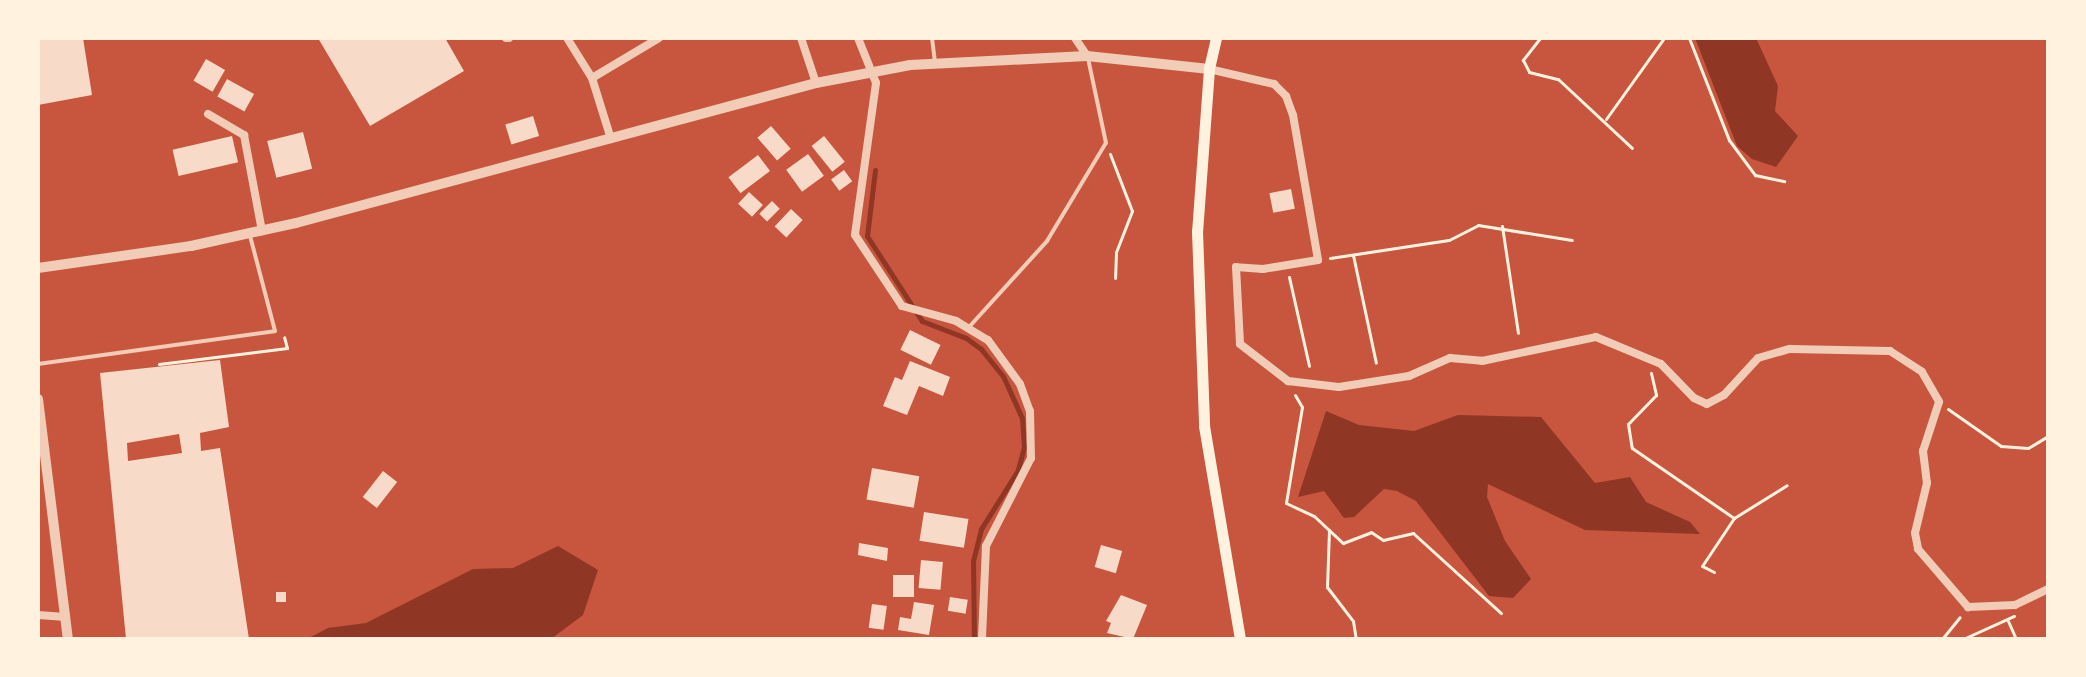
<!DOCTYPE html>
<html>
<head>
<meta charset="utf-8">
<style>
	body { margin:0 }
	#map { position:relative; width:2086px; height:677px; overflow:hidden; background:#c8553d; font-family:"Space Grotesk",sans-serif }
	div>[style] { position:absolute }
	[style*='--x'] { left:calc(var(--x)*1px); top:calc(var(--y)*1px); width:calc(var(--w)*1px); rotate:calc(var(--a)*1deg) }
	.water>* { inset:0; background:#8f3625 }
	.stream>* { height:5px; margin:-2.5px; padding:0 2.5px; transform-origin:2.5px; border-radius:2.5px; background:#8f3625 }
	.building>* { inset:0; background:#f7dbc8; transform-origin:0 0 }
	.path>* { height:3px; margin:-1.5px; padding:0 1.5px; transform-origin:1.5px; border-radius:1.5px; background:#fff3e0 }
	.service>* { height:4px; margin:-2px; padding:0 2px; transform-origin:2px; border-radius:2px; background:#f1ccb7 }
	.minor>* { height:8px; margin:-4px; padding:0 4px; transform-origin:4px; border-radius:4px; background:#f1ccb7 }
	.tertiary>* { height:10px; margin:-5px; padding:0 5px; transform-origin:5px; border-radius:5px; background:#f1ccb7 }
	.secondary>* { height:11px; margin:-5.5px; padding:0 5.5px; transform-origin:5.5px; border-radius:5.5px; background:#fff3e0 }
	span { translate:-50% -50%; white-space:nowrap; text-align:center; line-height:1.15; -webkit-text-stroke:6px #fff3e0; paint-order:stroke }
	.frame { position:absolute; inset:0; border:40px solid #fff3e0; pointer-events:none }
</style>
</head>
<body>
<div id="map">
	<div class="water">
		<div style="clip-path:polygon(1695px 38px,1756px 38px,1778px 86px,1775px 111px,1798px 136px,1776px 167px,1752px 159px,1737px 146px)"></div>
		<div style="clip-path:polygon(1326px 411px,1359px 425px,1414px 431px,1458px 415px,1541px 417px,1595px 483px,1630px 477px,1646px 502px,1690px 522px,1700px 534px,1585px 530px,1488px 484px,1487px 497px,1505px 541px,1531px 579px,1513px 598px,1489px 596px,1416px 501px,1397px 491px,1384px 489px,1354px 517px,1344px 518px,1324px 491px,1298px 497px)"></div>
		<div style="clip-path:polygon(558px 546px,598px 570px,583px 615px,551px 639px,307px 639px,328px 628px,366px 623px,473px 569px,513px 568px)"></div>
	</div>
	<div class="stream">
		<div style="--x:875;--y:170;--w:66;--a:96.9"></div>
		<div style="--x:867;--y:236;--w:101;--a:57.1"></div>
		<div style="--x:922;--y:321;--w:47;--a:21.1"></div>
		<div style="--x:966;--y:338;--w:19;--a:36"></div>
		<div style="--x:981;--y:349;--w:35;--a:51"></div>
		<div style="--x:1003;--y:376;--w:46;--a:65.7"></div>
		<div style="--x:1022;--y:418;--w:29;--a:86"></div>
		<div style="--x:1024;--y:447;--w:24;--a:105"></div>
		<div style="--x:1018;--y:470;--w:70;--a:122.1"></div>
		<div style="--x:981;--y:529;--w:33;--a:104"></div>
		<div style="--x:973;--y:561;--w:78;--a:89.3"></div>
	</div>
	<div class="building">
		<div style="clip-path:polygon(38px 38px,83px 38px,92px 95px,38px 105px)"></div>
		<div style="clip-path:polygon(318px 38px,445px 38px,464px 71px,370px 126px)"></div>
		<div style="left:206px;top:59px;width:22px;height:25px;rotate:30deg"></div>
		<div style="left:227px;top:79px;width:31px;height:20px;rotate:29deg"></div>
		<div style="left:533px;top:116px;width:21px;height:29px;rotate:73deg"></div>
		<div style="left:771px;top:126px;width:30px;height:18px;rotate:49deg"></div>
		<div style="left:303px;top:132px;width:38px;height:37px;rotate:76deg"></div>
		<div style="left:232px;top:136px;width:27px;height:61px;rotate:77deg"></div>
		<div style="left:824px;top:136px;width:33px;height:16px;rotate:51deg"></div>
		<div style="left:808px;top:154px;width:27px;height:27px;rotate:54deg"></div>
		<div style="left:758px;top:155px;width:20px;height:37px;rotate:53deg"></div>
		<div style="left:844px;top:170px;width:14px;height:16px;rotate:54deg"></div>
		<div style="left:1291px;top:189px;width:20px;height:22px;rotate:79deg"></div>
		<div style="left:749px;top:192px;width:19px;height:16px;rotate:43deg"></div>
		<div style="left:772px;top:201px;width:11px;height:18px;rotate:45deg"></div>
		<div style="left:791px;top:209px;width:16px;height:24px;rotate:43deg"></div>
		<div style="left:910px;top:330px;width:34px;height:22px;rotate:26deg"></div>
		<div style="clip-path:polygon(evenodd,220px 360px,229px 427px,200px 433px,201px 451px,220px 448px,249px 639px,126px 639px,100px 373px,220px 360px,179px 434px,182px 453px,128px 461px,127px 443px,179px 434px)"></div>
		<div style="clip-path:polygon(910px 361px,950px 377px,943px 396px,919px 386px,907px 415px,883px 406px,895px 377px,902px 380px)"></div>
		<div style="left:872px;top:468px;width:48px;height:32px;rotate:10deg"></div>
		<div style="left:383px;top:471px;width:18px;height:33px;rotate:38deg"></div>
		<div style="left:924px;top:512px;width:45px;height:29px;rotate:9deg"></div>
		<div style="clip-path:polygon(859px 543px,888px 548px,887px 561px,858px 555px)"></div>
		<div style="left:1101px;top:545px;width:22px;height:23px;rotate:16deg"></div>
		<div style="left:921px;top:560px;width:22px;height:28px;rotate:5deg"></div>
		<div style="left:893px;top:575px;width:21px;height:22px"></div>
		<div style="left:276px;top:592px;width:10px;height:10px"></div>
		<div style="clip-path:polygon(1121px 595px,1147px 605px,1133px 639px,1107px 633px,1111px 623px,1106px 621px)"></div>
		<div style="left:950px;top:597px;width:18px;height:14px;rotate:9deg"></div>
		<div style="clip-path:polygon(914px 602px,934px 605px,929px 635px,898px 630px,900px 617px,911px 619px)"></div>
		<div style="left:872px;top:604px;width:15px;height:24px;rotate:8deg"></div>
	</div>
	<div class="path">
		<div style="--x:1540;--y:38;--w:28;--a:128"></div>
		<div style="--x:1523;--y:60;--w:13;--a:63"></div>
		<div style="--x:1529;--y:72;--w:30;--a:14"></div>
		<div style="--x:1558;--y:79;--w:101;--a:43"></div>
		<div style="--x:1689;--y:38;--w:110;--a:68.6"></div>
		<div style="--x:1729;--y:140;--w:44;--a:53.4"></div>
		<div style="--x:1755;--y:175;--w:30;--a:12"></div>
		<div style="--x:1606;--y:119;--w:100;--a:-54.4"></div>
		<div style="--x:1110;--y:154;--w:61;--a:68.9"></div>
		<div style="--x:1132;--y:211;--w:44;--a:111.3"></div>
		<div style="--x:1116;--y:252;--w:26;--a:92"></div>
		<div style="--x:1502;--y:226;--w:108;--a:81.5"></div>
		<div style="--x:1353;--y:255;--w:110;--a:78"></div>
		<div style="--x:1330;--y:258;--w:120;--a:-8.6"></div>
		<div style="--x:1449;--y:240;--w:33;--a:-27"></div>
		<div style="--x:1478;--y:225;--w:95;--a:9.1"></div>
		<div style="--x:1289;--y:277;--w:91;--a:77.3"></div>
		<div style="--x:159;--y:364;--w:129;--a:-7.1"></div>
		<div style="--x:287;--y:348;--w:11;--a:-105"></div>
		<div style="--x:1651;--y:373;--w:23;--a:77"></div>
		<div style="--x:1656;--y:395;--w:40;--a:134"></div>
		<div style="--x:1628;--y:424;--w:24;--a:81"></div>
		<div style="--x:1632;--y:448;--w:124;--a:34.5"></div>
		<div style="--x:1734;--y:518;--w:62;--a:-31.9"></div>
		<div style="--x:1295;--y:395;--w:14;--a:60"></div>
		<div style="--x:1302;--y:407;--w:97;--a:99.5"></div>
		<div style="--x:1286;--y:503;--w:31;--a:25"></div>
		<div style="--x:1314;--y:516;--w:40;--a:43"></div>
		<div style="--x:1343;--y:543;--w:30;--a:-21"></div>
		<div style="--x:1371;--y:532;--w:14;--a:34"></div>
		<div style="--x:1383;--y:540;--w:31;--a:-13"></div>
		<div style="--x:1413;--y:533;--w:119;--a:42.3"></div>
		<div style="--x:1948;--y:409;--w:65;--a:34.9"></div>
		<div style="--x:2001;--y:446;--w:27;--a:4"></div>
		<div style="--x:2028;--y:448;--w:23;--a:-31"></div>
		<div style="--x:1329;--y:530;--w:57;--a:92"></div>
		<div style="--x:1327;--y:587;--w:43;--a:52.6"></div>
		<div style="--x:1353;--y:621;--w:18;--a:81"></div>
		<div style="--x:1714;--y:572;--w:13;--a:-153"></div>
		<div style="--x:1702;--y:566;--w:58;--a:-56.3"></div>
		<div style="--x:2008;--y:621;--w:20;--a:66"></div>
		<div style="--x:1942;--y:639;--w:28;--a:-51"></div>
		<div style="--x:1963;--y:639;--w:56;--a:-24.3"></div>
	</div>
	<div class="service">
		<div style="--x:932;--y:38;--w:23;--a:83"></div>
		<div style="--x:970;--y:326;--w:115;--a:-47.8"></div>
		<div style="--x:1047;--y:241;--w:114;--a:-59"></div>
		<div style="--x:1106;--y:143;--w:87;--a:-102"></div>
		<div style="--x:38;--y:364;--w:239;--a:-7.9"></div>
		<div style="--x:275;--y:331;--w:98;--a:-104.7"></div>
	</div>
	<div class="minor">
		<div style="--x:506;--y:38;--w:3;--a:0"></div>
		<div style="--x:567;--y:38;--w:47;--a:58"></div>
		<div style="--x:592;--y:78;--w:64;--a:72.7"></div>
		<div style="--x:801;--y:38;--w:47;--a:71.6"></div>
		<div style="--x:858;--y:38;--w:48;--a:68.2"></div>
		<div style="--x:876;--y:83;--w:153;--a:97.9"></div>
		<div style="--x:855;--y:235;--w:85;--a:56.5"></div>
		<div style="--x:902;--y:306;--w:56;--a:15.5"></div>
		<div style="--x:956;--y:321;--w:37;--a:31"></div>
		<div style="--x:988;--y:340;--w:54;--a:54"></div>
		<div style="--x:1020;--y:384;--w:29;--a:70"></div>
		<div style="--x:1030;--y:411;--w:47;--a:88.8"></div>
		<div style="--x:1031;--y:458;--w:99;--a:117.1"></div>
		<div style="--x:986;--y:546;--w:93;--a:92.5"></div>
		<div style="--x:1075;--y:38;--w:22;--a:56"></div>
		<div style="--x:1209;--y:69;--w:67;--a:13"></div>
		<div style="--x:1274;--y:84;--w:17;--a:45"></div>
		<div style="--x:1286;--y:96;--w:20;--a:70"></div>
		<div style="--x:1293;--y:115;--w:147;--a:80.2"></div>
		<div style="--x:1318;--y:260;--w:56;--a:170.7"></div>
		<div style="--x:1263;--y:269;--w:27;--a:-176"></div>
		<div style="--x:1236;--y:267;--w:77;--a:87"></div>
		<div style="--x:1240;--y:344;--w:61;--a:37.6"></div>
		<div style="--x:1288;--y:381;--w:51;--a:6.7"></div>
		<div style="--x:1339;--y:387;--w:71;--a:-8.9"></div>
		<div style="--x:1409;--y:376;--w:45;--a:-23.7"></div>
		<div style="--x:1450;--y:358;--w:32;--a:5"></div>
		<div style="--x:1482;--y:361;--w:116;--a:-11.9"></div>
		<div style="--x:1596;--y:337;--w:70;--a:22.6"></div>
		<div style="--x:1661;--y:364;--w:47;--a:45.9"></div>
		<div style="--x:1694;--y:398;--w:14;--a:25"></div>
		<div style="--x:1707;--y:404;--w:19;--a:-28"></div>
		<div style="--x:1724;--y:395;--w:50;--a:-47.4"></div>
		<div style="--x:1758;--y:358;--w:33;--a:-16"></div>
		<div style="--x:1790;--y:349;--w:100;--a:1.1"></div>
		<div style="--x:1890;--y:351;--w:38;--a:33"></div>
		<div style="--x:1922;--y:372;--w:34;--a:60"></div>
		<div style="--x:1939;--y:402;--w:52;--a:108.1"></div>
		<div style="--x:1923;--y:451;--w:32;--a:83"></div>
		<div style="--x:1927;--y:483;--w:51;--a:103.5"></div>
		<div style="--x:1915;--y:533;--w:16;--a:79"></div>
		<div style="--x:1918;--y:549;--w:77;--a:49.2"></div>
		<div style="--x:1968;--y:607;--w:47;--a:-2.4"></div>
		<div style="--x:2015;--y:605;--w:37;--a:-26"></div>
		<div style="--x:592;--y:78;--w:78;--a:-30.8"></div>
		<div style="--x:208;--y:114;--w:42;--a:30.3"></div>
		<div style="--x:244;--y:135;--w:98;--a:79.4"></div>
		<div style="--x:38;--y:615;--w:28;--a:4"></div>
	</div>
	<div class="tertiary">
		<div style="--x:38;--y:268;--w:155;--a:-8.2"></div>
		<div style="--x:191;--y:246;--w:107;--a:-12.4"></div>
		<div style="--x:296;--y:223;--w:539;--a:-15.07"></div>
		<div style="--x:816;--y:83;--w:96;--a:-10.8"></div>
		<div style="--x:910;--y:65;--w:177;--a:-2.9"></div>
		<div style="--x:1087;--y:56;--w:123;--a:6.1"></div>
		<div style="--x:38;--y:399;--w:242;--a:82.9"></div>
	</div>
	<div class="secondary">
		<div style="--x:1216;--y:38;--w:32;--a:103"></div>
		<div style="--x:1209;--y:69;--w:162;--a:94.2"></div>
		<div style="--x:1197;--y:231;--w:195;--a:87.9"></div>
		<div style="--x:1204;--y:426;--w:216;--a:80.4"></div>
	</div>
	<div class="frame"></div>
</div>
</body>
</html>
